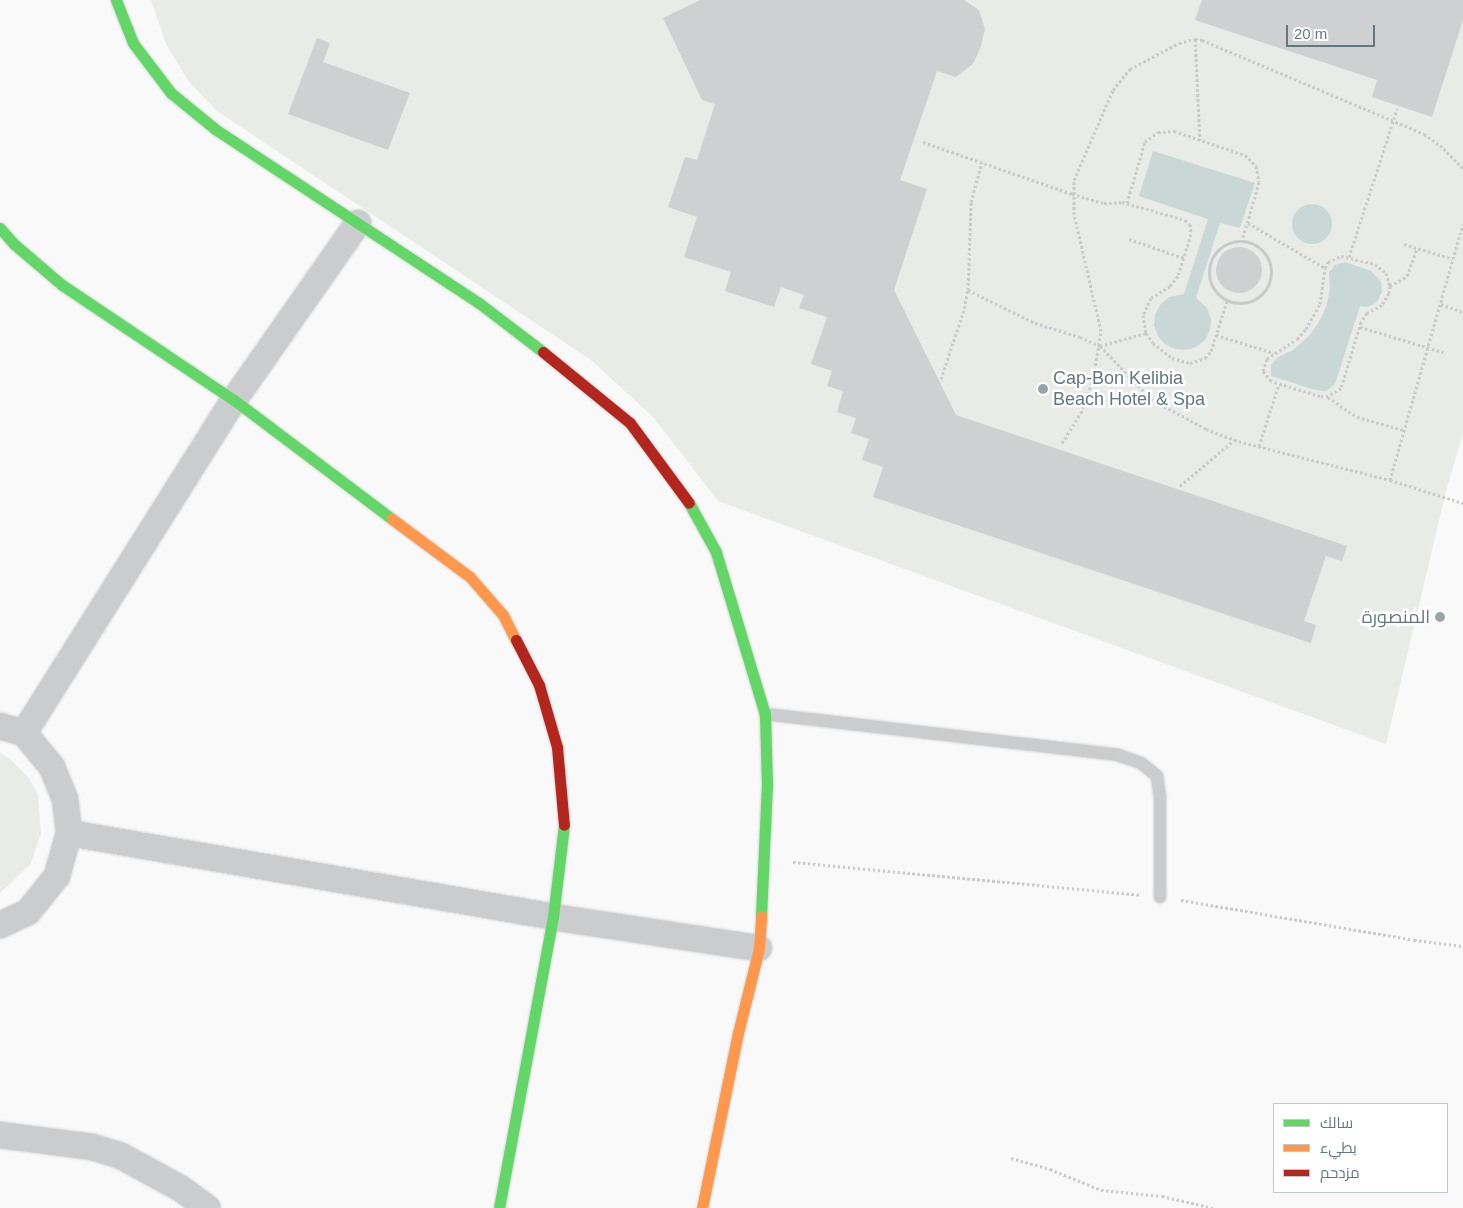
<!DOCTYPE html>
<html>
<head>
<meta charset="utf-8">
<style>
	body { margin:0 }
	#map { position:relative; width:1463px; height:1208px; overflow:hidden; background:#f9f9f9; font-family:Arial,Cairo,sans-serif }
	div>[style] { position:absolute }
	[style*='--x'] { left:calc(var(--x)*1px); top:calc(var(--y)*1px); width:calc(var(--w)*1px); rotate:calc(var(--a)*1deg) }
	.green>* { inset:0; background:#e9ebe6 }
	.water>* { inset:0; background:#cad7d7 }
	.round { border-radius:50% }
	.building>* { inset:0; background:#ced0d1 }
	.path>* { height:3px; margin-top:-1.5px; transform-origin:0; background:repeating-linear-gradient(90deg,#c9caca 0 2.5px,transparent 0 5px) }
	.path>.ring { margin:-1.5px; padding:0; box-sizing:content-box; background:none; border:3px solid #c9caca; border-radius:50% }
	.roads { filter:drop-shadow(0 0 1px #d4d5d6) drop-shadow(0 0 1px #d4d5d6) }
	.lane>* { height:12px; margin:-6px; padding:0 6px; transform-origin:6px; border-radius:6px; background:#cacccd }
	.street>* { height:26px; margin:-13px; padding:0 13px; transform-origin:13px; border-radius:13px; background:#cacccd }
	.fast>* { height:11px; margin:-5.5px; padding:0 5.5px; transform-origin:5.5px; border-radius:5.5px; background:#63d668 }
	.slow>* { height:11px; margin:-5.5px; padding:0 5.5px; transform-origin:5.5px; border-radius:5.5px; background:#ff974d }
	.jam>* { height:11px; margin:-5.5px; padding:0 5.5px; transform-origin:5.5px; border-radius:5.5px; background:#b3261e }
	.dots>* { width:14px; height:14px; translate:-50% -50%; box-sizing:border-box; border:2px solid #fff; border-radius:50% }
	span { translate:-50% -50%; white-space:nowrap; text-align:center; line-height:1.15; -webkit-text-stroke:5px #fff; paint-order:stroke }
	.poi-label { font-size:18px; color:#61787c }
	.left { translate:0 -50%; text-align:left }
	.right { translate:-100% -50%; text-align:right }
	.legend { position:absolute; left:1273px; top:1103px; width:175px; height:90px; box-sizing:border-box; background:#fff; border:1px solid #c0c9cb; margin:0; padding:6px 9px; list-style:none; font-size:15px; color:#61787c }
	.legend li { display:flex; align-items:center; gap:10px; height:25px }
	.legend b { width:25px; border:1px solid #c0c9cb }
	.scale { position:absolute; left:1286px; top:25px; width:89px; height:22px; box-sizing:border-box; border:2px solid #61787c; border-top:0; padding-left:6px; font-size:15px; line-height:18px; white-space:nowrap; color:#61787c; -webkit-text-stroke:4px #fff; paint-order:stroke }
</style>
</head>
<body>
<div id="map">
	<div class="green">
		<div style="clip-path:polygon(151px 0,1463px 0,1463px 434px,1446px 491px,1386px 744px,718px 501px,654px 418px,591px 360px,217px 111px,189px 82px,166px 44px)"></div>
		<div style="clip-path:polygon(0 753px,9px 758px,29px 778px,38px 795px,41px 834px,30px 865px,0 893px)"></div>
	</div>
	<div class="water">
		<div style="clip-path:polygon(1153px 151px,1255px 183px,1240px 228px,1220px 223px,1196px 298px,1207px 308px,1211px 319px,1210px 330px,1205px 340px,1196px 347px,1186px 350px,1175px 349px,1165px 344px,1158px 336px,1154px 325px,1155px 315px,1160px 305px,1169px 297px,1184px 294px,1208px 219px,1139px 196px)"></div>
		<div class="round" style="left:1292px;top:204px;width:40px;height:40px"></div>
		<div style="clip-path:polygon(1345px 262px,1371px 271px,1381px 281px,1382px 292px,1377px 302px,1368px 307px,1360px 306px,1335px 384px,1326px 391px,1315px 390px,1271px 376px,1271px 365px,1278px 357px,1293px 350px,1309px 336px,1320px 320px,1327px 304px,1330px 289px,1329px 272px,1335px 265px)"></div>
	</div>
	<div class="building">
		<div style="clip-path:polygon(700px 0,964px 0,979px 10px,985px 29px,981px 46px,973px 64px,956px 77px,937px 71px,900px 180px,927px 189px,894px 290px,956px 415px,1347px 546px,1342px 561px,1326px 556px,1304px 621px,1316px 625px,1311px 643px,873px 497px,883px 467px,862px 460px,869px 439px,851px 433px,856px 418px,837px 412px,843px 391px,827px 386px,832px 371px,811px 364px,827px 317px,799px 308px,804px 295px,781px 287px,774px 307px,725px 291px,731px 272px,684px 257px,697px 217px,668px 207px,685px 157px,697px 160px,715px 104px,702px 100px,663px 18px)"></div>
		<div style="clip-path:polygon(1202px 0,1463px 0,1463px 20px,1432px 117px,1372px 97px,1377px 80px,1195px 20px)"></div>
		<div style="clip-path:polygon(317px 38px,330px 43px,323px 62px,410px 93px,388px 150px,288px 114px)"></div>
		<div class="round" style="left:1216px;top:247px;width:46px;height:46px"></div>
	</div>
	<div class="path">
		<div style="--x:1195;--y:39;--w:101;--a:87.2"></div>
		<div style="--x:923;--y:142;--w:158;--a:19.2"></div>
		<div style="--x:1072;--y:194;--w:33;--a:16"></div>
		<div style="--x:1104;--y:203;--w:18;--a:-3"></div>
		<div style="--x:1122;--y:202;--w:66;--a:15.9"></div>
		<div style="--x:1185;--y:220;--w:6;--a:39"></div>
		<div style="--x:1190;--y:224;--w:10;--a:84"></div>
		<div style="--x:1191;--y:234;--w:44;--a:107.2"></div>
		<div style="--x:1178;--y:276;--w:13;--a:129"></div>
		<div style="--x:1170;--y:286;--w:22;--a:148"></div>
		<div style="--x:1151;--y:298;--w:19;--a:115"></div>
		<div style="--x:1143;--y:315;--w:18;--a:81"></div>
		<div style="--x:1146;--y:333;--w:12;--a:55"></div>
		<div style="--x:1153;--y:343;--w:24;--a:38"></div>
		<div style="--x:1172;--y:358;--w:19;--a:16"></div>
		<div style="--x:1190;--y:363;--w:16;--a:-18"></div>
		<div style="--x:1205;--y:358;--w:9;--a:-49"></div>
		<div style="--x:1211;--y:351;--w:52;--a:-72.3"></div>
		<div style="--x:1127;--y:203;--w:64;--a:-73.6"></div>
		<div style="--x:1145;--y:142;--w:16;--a:-38"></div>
		<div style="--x:1158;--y:132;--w:16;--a:-4"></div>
		<div style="--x:1174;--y:131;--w:75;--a:18.7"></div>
		<div style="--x:1245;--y:155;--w:16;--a:45"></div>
		<div style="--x:1256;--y:166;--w:16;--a:79"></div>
		<div style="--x:1259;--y:182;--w:61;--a:106.1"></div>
		<div style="--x:1248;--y:223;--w:89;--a:30.3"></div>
		<div style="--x:1129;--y:239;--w:58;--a:19.1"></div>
		<div class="ring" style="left:1209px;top:241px;width:59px;height:59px"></div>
		<div style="--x:1404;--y:244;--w:51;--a:17"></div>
		<div style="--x:1341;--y:256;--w:35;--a:13"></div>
		<div style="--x:1375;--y:264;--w:14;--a:39"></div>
		<div style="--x:1386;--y:273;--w:14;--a:73"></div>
		<div style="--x:1390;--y:286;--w:7;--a:98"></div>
		<div style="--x:1389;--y:293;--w:14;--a:120"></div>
		<div style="--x:1382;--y:305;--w:17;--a:152"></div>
		<div style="--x:1367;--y:313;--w:11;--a:124"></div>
		<div style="--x:1361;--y:322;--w:69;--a:106.9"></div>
		<div style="--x:1341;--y:388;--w:15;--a:148"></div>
		<div style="--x:1328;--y:396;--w:8;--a:180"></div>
		<div style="--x:1320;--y:396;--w:51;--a:-163"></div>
		<div style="--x:1271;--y:381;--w:13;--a:-129"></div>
		<div style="--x:1263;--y:371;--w:13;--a:-72"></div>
		<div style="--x:1267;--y:359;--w:36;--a:-34"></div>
		<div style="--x:1297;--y:339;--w:13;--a:-48"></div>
		<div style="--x:1306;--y:329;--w:29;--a:-61"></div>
		<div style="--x:1320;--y:304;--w:36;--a:-82"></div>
		<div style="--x:1325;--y:268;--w:7;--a:-63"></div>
		<div style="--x:1328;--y:262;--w:14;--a:-25"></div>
		<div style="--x:1349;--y:257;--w:156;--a:-72"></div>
		<div style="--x:1390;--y:286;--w:20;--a:-30"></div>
		<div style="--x:1407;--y:276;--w:30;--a:-70"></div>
		<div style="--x:968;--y:290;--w:75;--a:26.2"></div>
		<div style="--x:1035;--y:323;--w:47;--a:17.3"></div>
		<div style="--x:1080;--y:337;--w:22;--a:24"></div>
		<div style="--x:1100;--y:346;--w:74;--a:46.1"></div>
		<div style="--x:1151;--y:399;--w:63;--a:28.6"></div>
		<div style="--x:1206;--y:429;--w:30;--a:21"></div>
		<div style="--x:1234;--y:440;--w:161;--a:14.4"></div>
		<div style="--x:1390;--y:480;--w:77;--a:17.5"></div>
		<div style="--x:1441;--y:304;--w:23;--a:20"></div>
		<div style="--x:1360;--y:327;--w:87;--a:16.8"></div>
		<div style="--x:1216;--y:335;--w:61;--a:17.2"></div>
		<div style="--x:1100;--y:346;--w:48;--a:-15.8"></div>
		<div style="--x:941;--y:379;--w:70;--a:-71.6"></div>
		<div style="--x:963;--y:313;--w:24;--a:-78"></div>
		<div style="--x:968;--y:290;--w:88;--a:-88"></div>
		<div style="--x:971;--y:202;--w:41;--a:-74.6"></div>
		<div style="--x:1328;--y:397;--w:35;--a:35"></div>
		<div style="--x:1357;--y:417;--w:49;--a:15.5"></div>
		<div style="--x:1062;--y:443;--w:36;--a:-58"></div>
		<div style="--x:1081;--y:413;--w:35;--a:-70"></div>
		<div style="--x:1093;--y:380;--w:50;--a:-80.7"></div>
		<div style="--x:1101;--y:331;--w:120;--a:-103"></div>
		<div style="--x:1074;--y:214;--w:34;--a:-90"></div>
		<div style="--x:1074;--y:180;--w:98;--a:-66.6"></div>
		<div style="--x:1113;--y:90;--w:27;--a:-51"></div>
		<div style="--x:1130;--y:69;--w:55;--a:-28"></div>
		<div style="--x:1179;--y:43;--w:16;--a:-14"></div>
		<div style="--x:1195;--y:39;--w:7;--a:8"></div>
		<div style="--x:1202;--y:40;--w:241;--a:22.9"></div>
		<div style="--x:1424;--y:134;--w:19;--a:35"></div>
		<div style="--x:1440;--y:145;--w:33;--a:45"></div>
		<div style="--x:1259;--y:446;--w:65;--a:-72.1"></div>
		<div style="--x:1390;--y:480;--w:266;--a:-74.1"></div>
		<div style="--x:1180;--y:486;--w:71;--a:-40.4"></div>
		<div style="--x:793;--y:862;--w:349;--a:5.4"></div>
		<div style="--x:1181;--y:900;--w:236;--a:9.7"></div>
		<div style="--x:1414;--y:940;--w:49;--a:7"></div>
		<div style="--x:1011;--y:1158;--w:41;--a:15.8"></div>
		<div style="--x:1050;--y:1169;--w:55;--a:22.4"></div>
		<div style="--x:1101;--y:1190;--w:61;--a:5.6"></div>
		<div style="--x:1162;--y:1196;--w:52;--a:13.2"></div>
	</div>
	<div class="roads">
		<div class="lane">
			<div style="--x:765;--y:714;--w:355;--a:6.6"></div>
			<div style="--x:1118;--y:755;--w:24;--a:19"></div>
			<div style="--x:1141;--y:763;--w:21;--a:39"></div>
			<div style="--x:1157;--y:776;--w:22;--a:82"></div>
			<div style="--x:1160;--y:798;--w:99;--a:90"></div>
		</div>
		<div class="street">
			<div style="--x:0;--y:726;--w:25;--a:16"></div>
			<div style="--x:24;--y:733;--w:44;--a:50.5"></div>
			<div style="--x:52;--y:767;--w:35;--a:68"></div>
			<div style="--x:65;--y:799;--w:34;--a:83"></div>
			<div style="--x:69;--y:833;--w:45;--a:105.6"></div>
			<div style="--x:57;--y:876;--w:46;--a:128.9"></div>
			<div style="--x:28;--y:912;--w:31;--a:155"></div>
			<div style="--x:24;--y:733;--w:394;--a:-57.8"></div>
			<div style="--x:234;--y:400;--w:216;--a:-55"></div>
			<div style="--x:69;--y:833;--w:491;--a:9.8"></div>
			<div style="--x:553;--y:917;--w:208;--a:8.6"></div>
			<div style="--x:0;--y:1135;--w:93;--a:7.4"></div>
			<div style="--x:92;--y:1147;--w:30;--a:17"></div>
			<div style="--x:121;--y:1156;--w:67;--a:28.5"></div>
			<div style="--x:180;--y:1188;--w:34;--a:36"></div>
		</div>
		<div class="fast">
			<div style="--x:116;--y:0;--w:46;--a:68.4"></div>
			<div style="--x:133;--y:43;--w:63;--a:52.8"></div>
			<div style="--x:171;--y:93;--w:57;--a:39.3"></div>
			<div style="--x:215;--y:129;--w:316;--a:33.4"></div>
			<div style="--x:479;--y:303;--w:81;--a:37.4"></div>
			<div style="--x:0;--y:228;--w:21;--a:49"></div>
			<div style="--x:14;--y:244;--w:63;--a:40.5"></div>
			<div style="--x:62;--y:285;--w:207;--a:33.8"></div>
			<div style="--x:234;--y:400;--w:198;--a:37"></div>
			<div style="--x:689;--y:503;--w:56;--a:61.1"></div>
			<div style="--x:716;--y:552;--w:169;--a:73.2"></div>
			<div style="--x:765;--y:714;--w:70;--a:88.4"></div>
			<div style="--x:767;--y:784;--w:132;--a:92.6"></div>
			<div style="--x:499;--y:1208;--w:296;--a:-79.5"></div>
			<div style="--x:553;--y:917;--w:93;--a:-83.2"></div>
		</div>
		<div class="slow">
			<div style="--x:392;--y:519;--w:97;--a:36.6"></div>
			<div style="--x:470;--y:577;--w:50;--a:49"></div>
			<div style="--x:503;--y:615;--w:28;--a:63"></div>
			<div style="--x:702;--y:1208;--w:179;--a:-78.4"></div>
			<div style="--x:738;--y:1033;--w:88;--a:-76.1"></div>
			<div style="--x:759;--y:948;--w:32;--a:-86"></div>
		</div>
		<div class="jam">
			<div style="--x:543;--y:352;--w:112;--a:39.2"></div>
			<div style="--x:630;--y:423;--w:99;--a:53.6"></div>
			<div style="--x:516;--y:640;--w:51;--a:62.9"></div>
			<div style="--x:539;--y:685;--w:65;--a:73.8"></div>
			<div style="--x:557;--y:747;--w:78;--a:84.9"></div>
		</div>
	</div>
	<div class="dots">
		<div style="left:1043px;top:389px;background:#96a5a8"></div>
		<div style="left:1440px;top:617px;background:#96a5a8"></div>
	</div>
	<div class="poi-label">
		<span class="left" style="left:1053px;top:389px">Cap-Bon Kelibia<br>Beach Hotel &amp; Spa</span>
		<span class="right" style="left:1430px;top:617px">المنصورة</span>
	</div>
	<ul class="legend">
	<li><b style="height:6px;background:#63d668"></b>سالك</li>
	<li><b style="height:6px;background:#ff974d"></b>بطيء</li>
	<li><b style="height:6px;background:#b3261e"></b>مزدحم</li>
	</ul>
	<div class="scale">20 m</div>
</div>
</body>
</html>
